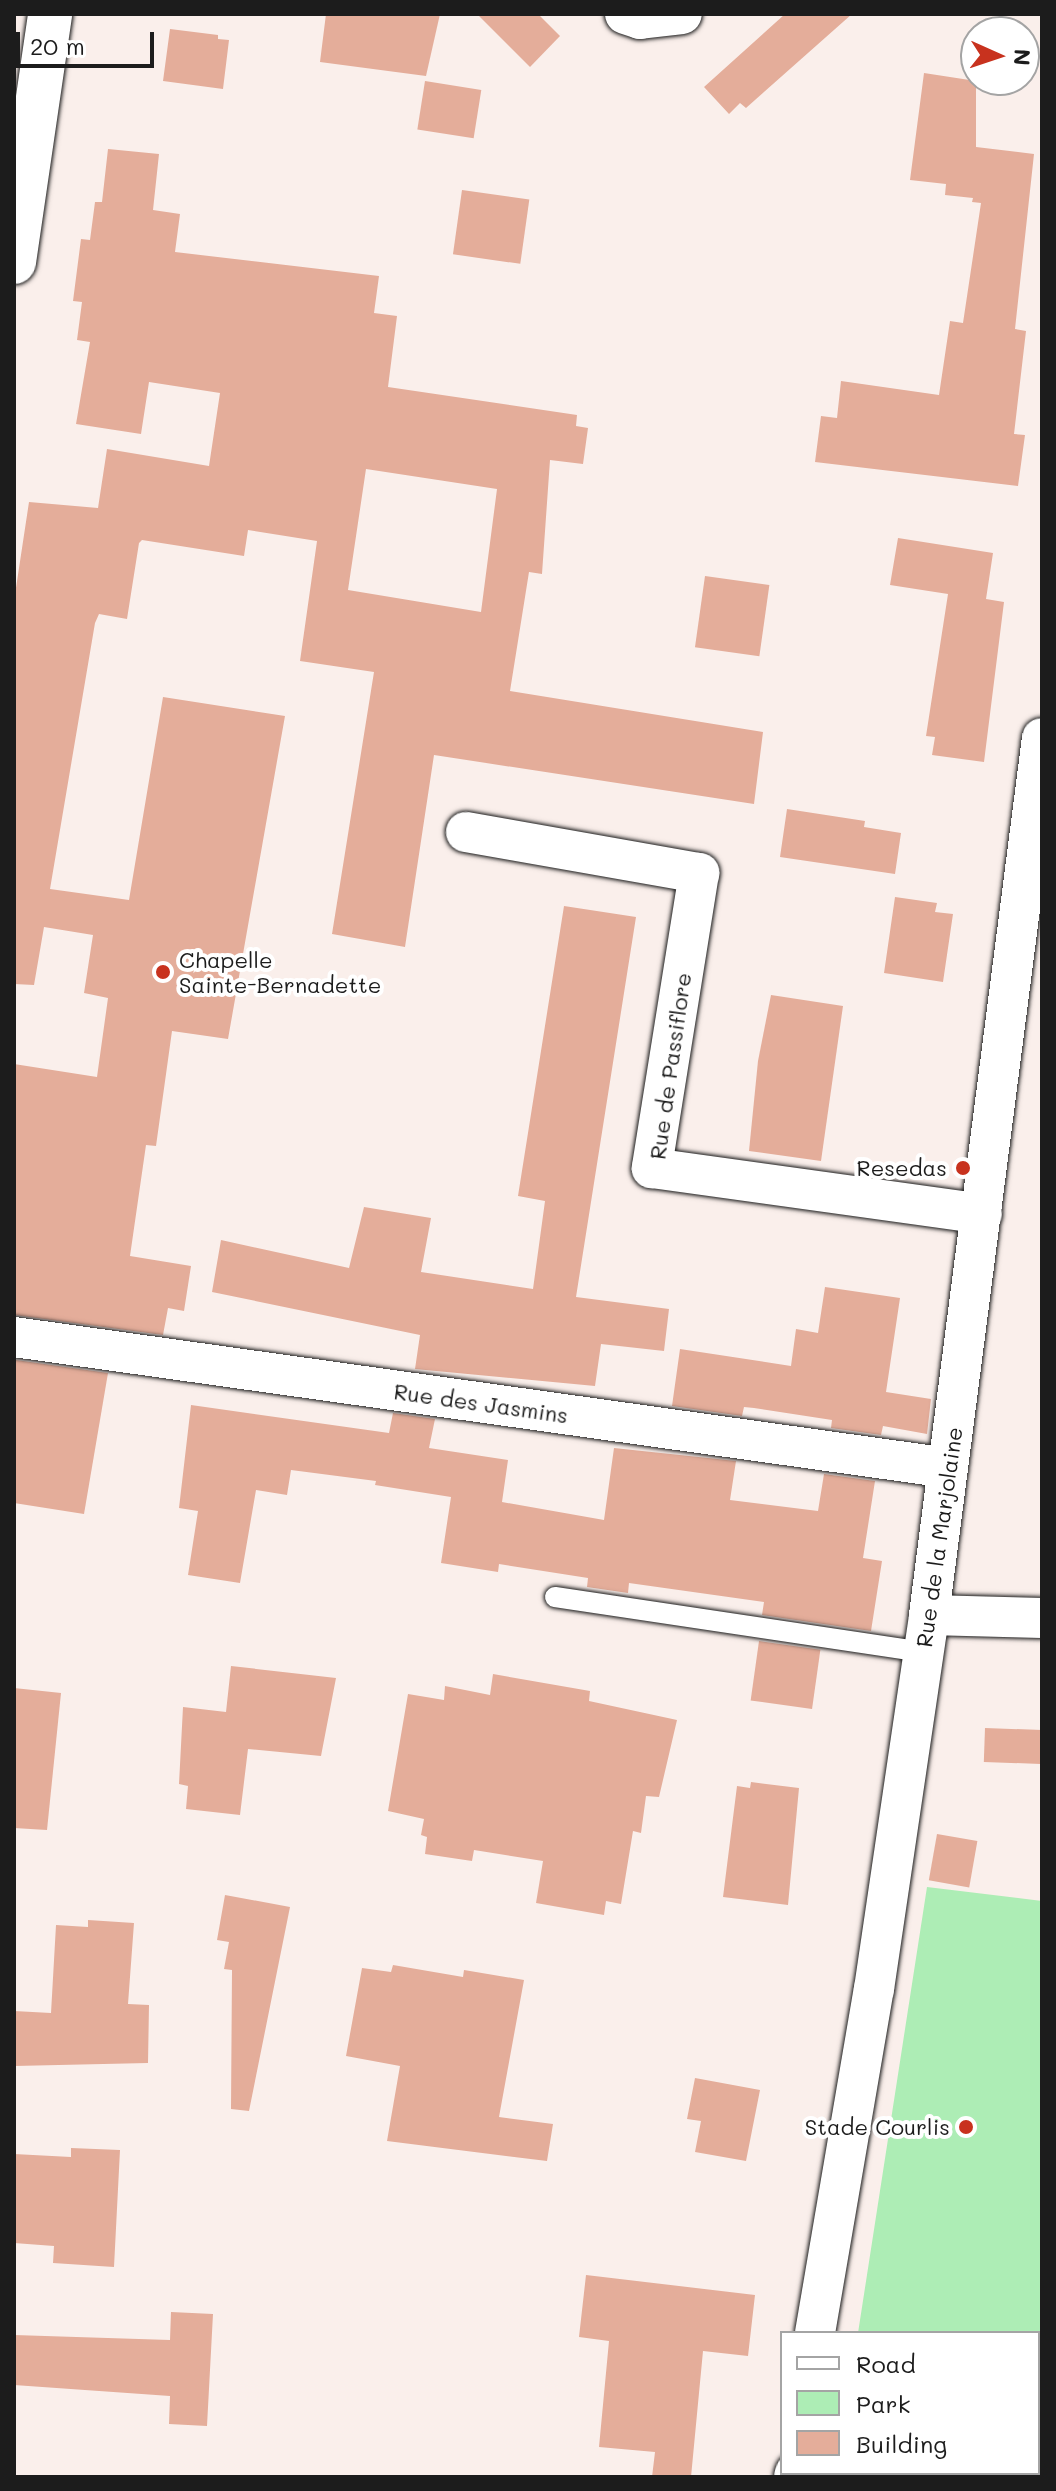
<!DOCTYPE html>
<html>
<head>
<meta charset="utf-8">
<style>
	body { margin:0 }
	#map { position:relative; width:1056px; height:2491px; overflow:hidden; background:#faefeb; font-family:Mali,sans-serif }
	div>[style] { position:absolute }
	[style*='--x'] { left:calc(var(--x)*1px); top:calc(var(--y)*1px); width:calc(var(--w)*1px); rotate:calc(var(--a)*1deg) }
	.green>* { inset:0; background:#adedb5 }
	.building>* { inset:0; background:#e4ad9a; transform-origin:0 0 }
	.roads { filter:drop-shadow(0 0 2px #1c1c1c) drop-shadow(0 0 2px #1c1c1c) }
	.lane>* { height:20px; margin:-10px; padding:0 10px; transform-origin:10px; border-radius:10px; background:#fff }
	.street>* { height:40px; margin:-20px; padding:0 20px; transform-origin:20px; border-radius:20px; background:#fff }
	.secondary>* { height:44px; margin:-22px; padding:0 22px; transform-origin:22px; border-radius:22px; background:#fff }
	.dots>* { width:22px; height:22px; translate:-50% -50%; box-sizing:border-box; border:4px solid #fff; border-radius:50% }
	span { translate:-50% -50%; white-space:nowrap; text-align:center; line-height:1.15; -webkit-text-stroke:8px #fff; paint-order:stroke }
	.poi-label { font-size:22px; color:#1c1c1c }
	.left { translate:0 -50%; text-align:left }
	.right { translate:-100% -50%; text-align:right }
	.street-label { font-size:22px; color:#1c1c1c }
	.frame { position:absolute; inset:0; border:16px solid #1c1c1c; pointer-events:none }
	.legend { position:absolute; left:780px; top:2331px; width:260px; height:144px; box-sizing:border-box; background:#fff; border:2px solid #a4a4a4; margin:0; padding:10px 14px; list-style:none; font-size:24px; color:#1c1c1c }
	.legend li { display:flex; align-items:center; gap:16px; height:40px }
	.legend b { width:40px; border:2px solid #a4a4a4 }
	.north { position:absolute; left:960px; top:16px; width:80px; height:80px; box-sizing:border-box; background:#fff; border:2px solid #a4a4a4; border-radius:50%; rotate:93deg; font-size:22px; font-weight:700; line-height:32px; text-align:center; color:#1c1c1c }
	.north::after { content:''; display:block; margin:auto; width:28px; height:36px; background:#c8321e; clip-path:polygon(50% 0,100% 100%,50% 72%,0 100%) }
	.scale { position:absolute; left:16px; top:32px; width:138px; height:36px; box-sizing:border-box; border:4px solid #1c1c1c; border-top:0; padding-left:10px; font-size:24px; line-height:28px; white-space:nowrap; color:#1c1c1c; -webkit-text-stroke:6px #fff; paint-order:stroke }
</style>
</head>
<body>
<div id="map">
	<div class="green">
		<div style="clip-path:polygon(927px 1887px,1042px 1901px,1042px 2477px,835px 2477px,836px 2473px,1038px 2473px,1038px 2333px,858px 2333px)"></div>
	</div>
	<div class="building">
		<div style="clip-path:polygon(326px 14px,440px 14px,426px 76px,320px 62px)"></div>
		<div style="clip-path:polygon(477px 14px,538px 14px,560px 36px,530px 67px)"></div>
		<div style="clip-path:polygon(785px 14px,852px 14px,746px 108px,740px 103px,729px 114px,704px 87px)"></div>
		<div style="clip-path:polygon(170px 29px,218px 35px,218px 39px,229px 40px,223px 89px,163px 81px)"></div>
		<div style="clip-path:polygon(924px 73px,976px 81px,976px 147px,1034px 154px,1015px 329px,1026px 331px,1014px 434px,1025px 435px,1018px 486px,815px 462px,821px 416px,837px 418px,841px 381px,939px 395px,950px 321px,963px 323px,981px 203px,972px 202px,973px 198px,945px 195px,946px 184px,910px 180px)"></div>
		<div style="left:425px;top:81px;width:57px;height:49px;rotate:9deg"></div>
		<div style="clip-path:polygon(evenodd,108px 149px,159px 154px,153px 210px,180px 214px,175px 252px,379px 276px,374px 313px,397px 316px,388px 387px,577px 415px,576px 426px,588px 428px,583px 464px,550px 460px,542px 574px,529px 572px,510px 691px,763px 732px,754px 804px,434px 755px,405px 947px,332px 934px,374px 672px,300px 661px,317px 541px,248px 530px,244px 556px,142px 540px,139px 543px,127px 619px,99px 614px,95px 623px,50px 889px,129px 900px,163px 697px,285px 716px,228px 1039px,172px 1031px,156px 1146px,146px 1145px,130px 1256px,191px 1266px,184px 1311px,168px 1308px,163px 1335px,14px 1315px,14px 1064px,97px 1077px,108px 998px,84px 993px,93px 935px,44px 927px,34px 985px,14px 984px,14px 601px,29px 502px,98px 508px,107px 449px,209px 466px,220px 393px,149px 382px,141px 434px,76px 424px,90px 342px,77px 340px,82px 302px,73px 301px,81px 239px,90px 240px,95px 202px,102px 202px,108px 149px,366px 469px,497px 489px,481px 612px,348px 590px,366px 469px)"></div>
		<div style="left:462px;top:190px;width:68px;height:65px;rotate:8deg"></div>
		<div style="clip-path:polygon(898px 538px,993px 553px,986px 599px,1004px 602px,984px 762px,932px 755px,935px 737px,926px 736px,948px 594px,890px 585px)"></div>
		<div style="left:705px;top:576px;width:65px;height:72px;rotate:8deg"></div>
		<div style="clip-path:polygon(787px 809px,865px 821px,864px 827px,901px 833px,895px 874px,780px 857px)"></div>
		<div style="clip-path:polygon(895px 897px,937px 903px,935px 912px,953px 914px,943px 982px,884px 973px)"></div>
		<div style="clip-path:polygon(564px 906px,636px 917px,576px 1297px,669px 1309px,664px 1351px,601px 1344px,595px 1386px,415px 1369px,420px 1335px,212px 1292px,221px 1240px,349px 1268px,364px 1207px,431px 1218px,421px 1272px,533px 1289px,545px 1201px,518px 1196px)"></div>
		<div style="clip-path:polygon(771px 995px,843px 1006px,821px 1161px,749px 1151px,758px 1061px)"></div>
		<div style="clip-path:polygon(825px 1287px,900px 1298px,886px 1392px,931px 1399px,927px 1434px,883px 1426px,881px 1435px,831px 1428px,832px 1420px,754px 1408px,744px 1407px,742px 1416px,672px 1406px,680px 1349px,791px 1366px,796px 1329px,818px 1333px)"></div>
		<div style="clip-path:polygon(16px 1360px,108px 1373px,84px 1514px,14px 1503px)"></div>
		<div style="clip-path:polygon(191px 1405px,389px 1433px,393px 1413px,435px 1419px,429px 1448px,508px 1460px,502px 1502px,604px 1520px,614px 1448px,736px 1461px,730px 1500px,818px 1511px,824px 1474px,875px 1481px,863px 1558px,882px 1561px,871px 1631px,762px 1615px,764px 1602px,629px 1583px,628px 1593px,587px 1587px,588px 1578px,499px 1564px,498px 1572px,441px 1563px,451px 1497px,375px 1485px,376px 1481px,291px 1470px,287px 1495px,256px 1490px,240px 1583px,188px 1575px,198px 1511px,179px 1508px)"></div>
		<div style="left:759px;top:1641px;width:62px;height:60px;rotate:8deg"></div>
		<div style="clip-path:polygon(231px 1666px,336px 1678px,321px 1756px,248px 1749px,240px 1815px,186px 1809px,188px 1786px,179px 1784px,183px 1707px,226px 1712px)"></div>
		<div style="clip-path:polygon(493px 1674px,590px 1691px,589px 1701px,677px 1720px,659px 1797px,646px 1796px,641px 1833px,633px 1831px,621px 1904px,606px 1901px,604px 1915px,536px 1903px,543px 1861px,474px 1850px,472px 1861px,425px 1854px,427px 1837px,421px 1835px,424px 1819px,388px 1811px,408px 1694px,444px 1700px,445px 1686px,490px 1695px)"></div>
		<div style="clip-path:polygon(14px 1688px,61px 1693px,47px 1830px,14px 1828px)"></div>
		<div style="left:985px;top:1728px;width:57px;height:34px;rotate:2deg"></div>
		<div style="clip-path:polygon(751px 1782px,799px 1788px,788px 1905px,723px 1897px,737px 1786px,750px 1788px)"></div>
		<div style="left:937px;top:1834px;width:41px;height:47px;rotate:10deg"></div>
		<div style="clip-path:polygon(225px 1895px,290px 1907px,249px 2111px,231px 2109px,232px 1970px,224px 1969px,229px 1942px,217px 1940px)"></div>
		<div style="clip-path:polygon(88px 1920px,134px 1923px,128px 2004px,149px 2005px,148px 2063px,14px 2066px,14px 2011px,51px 2013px,56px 1925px,88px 1927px)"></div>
		<div style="clip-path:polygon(393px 1965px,463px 1977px,464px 1970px,524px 1980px,499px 2117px,553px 2124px,547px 2161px,387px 2141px,400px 2066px,346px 2056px,362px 1968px,391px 1972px)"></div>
		<div style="clip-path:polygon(695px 2078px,760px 2090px,746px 2161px,695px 2152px,701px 2121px,687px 2119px)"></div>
		<div style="clip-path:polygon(71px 2148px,120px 2150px,114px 2267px,53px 2263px,54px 2246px,14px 2243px,14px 2154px,71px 2157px)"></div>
		<div style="clip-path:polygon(586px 2275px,755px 2295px,748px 2356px,703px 2351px,691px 2477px,652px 2477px,655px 2452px,599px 2447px,609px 2341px,579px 2337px)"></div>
		<div style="clip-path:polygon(171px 2312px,213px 2314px,207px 2426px,169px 2424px,170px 2396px,14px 2385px,14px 2335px,170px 2340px)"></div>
	</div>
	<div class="roads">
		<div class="lane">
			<div style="--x:555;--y:1597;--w:372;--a:8.5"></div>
		</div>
		<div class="street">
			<div style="--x:625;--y:14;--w:16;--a:18"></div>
			<div style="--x:640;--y:19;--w:42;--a:-6.8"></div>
			<div style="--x:466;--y:832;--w:237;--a:10"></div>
			<div style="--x:699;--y:873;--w:299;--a:99.1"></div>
			<div style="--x:652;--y:1168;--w:333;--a:7.9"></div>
			<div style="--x:14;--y:1337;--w:943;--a:7.98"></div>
			<div style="--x:929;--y:1615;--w:113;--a:1.5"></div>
			<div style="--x:815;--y:2333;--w:349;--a:-80.3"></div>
			<div style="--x:874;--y:1989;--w:378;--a:-81.6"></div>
			<div style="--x:929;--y:1615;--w:884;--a:-82.66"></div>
			<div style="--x:794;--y:2477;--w:4;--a:-76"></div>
		</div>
		<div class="secondary">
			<div style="--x:14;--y:262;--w:251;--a:-81.7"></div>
		</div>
	</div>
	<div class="dots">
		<div style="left:163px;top:972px;background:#c8321e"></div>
		<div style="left:963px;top:1168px;background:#c8321e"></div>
		<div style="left:966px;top:2127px;background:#c8321e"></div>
	</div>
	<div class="poi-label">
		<span class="left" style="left:179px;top:972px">Chapelle<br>Sainte-Bernadette</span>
		<span class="right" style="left:947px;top:1168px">Resedas</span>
		<span class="right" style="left:950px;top:2127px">Stade Courlis</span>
	</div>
	<div class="street-label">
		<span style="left:670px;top:1066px;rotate:-82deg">Rue de Passiflore</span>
		<span style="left:481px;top:1403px;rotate:8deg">Rue des Jasmins</span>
		<span style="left:939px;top:1537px;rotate:-82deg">Rue de la Marjolaine</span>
	</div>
	<div class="frame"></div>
	<ul class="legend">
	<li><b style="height:10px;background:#fff"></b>Road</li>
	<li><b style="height:22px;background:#adedb5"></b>Park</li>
	<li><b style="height:22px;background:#e4ad9a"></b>Building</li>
	</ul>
	<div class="north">N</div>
	<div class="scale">20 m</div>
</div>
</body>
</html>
